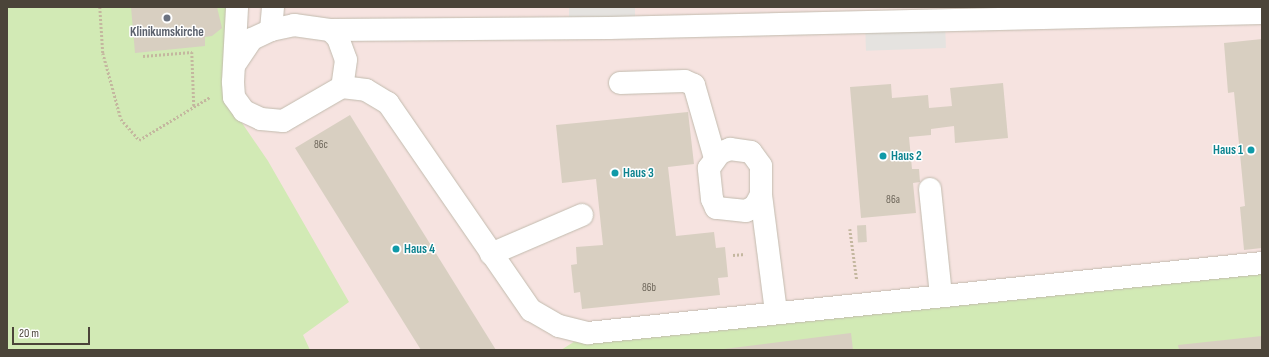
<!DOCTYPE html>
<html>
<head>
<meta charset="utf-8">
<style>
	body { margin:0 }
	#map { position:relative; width:1269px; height:357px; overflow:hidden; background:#f6f3ec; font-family:"Sofia Sans Condensed",sans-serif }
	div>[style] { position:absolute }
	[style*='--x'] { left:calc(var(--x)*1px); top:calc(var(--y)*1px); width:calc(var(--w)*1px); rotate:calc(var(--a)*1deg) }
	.medical>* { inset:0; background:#f6e3e0; transform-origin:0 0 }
	.green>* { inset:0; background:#d2eab5 }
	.parking>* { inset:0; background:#e5e3e0; transform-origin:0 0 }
	.building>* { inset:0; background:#d8cfc1; transform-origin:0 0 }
	.path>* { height:2.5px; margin-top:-1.25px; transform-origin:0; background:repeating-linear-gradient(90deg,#c4b79f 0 2px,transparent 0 4px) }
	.roads { filter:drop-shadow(0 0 1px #c2bbae) drop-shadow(0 0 1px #c2bbae) }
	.minor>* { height:22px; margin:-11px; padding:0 11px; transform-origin:11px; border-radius:11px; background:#fff }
	.dots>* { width:11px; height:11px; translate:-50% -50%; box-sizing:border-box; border:2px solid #fff; border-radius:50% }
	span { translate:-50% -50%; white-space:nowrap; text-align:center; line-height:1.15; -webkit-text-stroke:3px #fff; paint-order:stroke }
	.number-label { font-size:11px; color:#6e675b }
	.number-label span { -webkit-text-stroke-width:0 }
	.worship-label { font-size:13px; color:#5b616d; font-weight:700 }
	.culture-label { font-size:13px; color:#0d838f; font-weight:700 }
	.right { translate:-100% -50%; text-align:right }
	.left { translate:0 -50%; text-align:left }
	.frame { position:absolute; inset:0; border:8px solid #4b4439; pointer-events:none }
	.scale { position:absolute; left:12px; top:327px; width:78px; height:18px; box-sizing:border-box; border:2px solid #4b4439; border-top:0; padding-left:5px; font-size:12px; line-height:14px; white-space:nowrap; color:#4b4439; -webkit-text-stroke:3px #fff; paint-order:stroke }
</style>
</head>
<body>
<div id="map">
	<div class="medical">
		<div style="left:7px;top:7px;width:1255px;height:343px"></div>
	</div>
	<div class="green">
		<div style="clip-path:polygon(7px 7px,229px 7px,229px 104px,268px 161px,349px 302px,303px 335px,310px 350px,7px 350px)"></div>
		<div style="clip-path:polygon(1262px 263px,1262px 350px,561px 350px,588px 333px)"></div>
	</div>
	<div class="parking">
		<div style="left:569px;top:7px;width:66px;height:15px"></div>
		<div style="left:945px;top:21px;width:27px;height:80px;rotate:88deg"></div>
	</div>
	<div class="building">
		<div style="clip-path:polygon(131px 7px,217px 7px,222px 28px,212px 36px,205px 37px,205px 46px,135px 53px)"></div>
		<div style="clip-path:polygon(1262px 39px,1262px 248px,1244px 250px,1240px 207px,1245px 206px,1234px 92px,1228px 93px,1224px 43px)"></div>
		<div style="clip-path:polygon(1003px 83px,1008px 138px,955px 143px,954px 126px,931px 129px,931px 135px,909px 137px,912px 169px,919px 169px,920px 182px,913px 183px,916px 213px,861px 218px,850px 87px,891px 84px,892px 98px,928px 95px,929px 108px,952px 106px,950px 88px)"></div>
		<div style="clip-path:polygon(688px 112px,694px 164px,668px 167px,676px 236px,714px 232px,716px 248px,725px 247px,728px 277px,718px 278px,720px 295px,582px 309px,580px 292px,574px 293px,571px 265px,577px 264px,576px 247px,603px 245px,596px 179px,562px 183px,556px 125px)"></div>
		<div style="clip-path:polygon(350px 115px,496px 350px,421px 350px,295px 148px)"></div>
		<div style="left:866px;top:225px;width:17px;height:9px;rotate:87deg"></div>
		<div style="clip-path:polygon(851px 333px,853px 350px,724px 350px,724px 349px)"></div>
		<div style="clip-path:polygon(1262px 336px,1262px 350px,1179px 350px,1178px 345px)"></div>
	</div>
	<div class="path">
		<div style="--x:100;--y:7;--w:46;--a:86.3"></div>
		<div style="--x:103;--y:53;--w:68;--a:74.7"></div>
		<div style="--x:121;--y:119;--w:28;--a:49"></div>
		<div style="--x:139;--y:140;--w:83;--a:-31.2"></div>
		<div style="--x:143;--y:56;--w:49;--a:-4.7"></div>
		<div style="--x:192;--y:52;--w:55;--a:87.9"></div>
		<div style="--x:850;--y:229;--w:52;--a:82.3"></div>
		<div style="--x:733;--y:255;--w:12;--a:-5"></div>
	</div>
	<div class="roads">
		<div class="minor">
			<div style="--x:271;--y:30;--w:23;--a:-85"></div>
			<div style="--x:330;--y:30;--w:279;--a:-0.4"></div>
			<div style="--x:609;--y:28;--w:653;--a:-1.32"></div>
			<div style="--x:235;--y:64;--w:30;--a:-56"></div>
			<div style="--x:252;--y:39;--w:21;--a:-25"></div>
			<div style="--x:271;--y:30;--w:24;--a:-12"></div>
			<div style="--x:294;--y:25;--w:36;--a:8"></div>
			<div style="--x:330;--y:30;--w:11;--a:45"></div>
			<div style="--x:338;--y:38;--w:23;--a:70"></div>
			<div style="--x:346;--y:60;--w:27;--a:98"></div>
			<div style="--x:342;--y:87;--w:68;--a:150"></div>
			<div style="--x:283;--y:121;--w:22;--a:-175"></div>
			<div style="--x:261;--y:119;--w:19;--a:-155"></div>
			<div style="--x:244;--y:111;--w:17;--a:-126"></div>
			<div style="--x:234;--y:97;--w:15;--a:-94"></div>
			<div style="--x:233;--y:82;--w:75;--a:-86.9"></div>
			<div style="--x:620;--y:83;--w:65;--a:-1.8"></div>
			<div style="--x:685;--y:81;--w:10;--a:24"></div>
			<div style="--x:694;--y:85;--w:76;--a:74"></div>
			<div style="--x:342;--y:87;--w:24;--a:7"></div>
			<div style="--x:366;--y:90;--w:26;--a:31"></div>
			<div style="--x:388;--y:103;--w:252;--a:55.4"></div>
			<div style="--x:531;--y:310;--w:32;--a:30"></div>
			<div style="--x:559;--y:326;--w:30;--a:14"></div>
			<div style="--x:588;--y:333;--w:678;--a:-5.93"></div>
			<div style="--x:730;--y:149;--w:21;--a:8"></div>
			<div style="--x:751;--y:152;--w:17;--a:54"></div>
			<div style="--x:761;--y:166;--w:29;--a:90"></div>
			<div style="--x:761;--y:195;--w:13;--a:119"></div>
			<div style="--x:755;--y:206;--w:10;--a:151"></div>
			<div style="--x:746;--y:211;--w:30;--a:-174"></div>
			<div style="--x:716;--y:208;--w:10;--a:-114"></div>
			<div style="--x:712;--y:199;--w:31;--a:-96"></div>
			<div style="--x:709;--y:168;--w:19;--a:-54"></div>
			<div style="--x:720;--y:153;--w:11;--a:-22"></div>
			<div style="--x:930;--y:189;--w:107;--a:84.1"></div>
			<div style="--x:761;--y:195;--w:118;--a:82.7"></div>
			<div style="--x:491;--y:254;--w:99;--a:-23.2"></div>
		</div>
	</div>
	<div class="dots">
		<div style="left:167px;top:18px;background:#6b7280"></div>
		<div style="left:1251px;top:150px;background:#0f9aa8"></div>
		<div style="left:883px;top:156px;background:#0f9aa8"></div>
		<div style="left:615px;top:173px;background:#0f9aa8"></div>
		<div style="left:396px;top:249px;background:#0f9aa8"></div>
	</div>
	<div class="number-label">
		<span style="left:321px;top:145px">86c</span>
		<span style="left:893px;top:200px">86a</span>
		<span style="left:649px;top:288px">86b</span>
	</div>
	<div class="worship-label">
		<span style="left:167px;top:32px">Klinikumskirche</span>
	</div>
	<div class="culture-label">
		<span class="right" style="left:1243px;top:150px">Haus 1</span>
		<span class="left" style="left:891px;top:156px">Haus 2</span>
		<span class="left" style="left:623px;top:173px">Haus 3</span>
		<span class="left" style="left:404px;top:249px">Haus 4</span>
	</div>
	<div class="frame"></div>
	<div class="scale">20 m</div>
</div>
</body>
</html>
